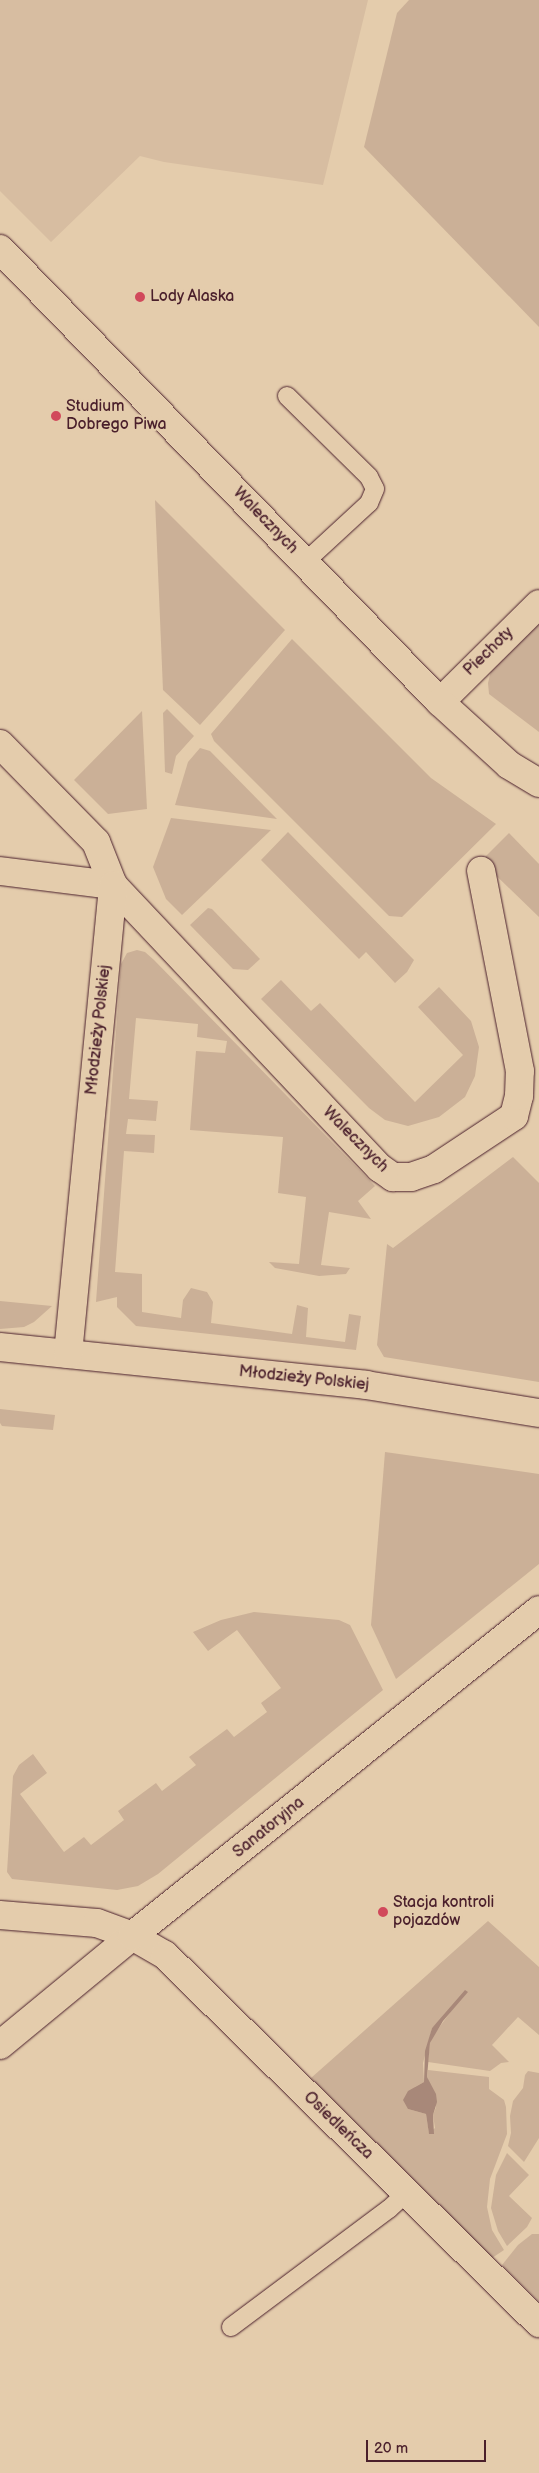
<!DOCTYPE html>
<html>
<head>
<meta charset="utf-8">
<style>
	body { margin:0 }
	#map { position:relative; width:539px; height:2473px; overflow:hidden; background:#e4ccac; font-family:"Balsamiq Sans",sans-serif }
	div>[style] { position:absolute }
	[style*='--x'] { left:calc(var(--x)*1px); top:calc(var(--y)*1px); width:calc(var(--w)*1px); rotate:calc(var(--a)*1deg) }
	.built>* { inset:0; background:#d7bda1 }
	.green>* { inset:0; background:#cbb097 }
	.water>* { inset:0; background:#a88879 }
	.roads { filter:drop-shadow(0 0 1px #4a1f2b) drop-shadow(0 0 1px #4a1f2b) }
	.lane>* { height:18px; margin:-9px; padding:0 9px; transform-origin:9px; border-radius:9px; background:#e4ccac }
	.street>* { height:28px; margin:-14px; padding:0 14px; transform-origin:14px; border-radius:14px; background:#e4ccac }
	.secondary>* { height:28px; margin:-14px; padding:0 14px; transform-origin:14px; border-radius:14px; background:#e4ccac }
	.dots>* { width:14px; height:14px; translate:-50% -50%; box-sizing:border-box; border:2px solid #e4ccac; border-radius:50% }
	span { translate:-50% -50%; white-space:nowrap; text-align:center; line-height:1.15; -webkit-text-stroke:4.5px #e4ccac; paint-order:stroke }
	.poi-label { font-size:16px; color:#4a1f2b }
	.left { translate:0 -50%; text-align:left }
	.street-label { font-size:16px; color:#4a1f2b }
	.scale { position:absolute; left:366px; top:2440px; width:120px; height:22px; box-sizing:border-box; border:2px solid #4a1f2b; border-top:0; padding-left:6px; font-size:15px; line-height:18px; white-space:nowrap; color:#4a1f2b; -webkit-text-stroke:4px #e4ccac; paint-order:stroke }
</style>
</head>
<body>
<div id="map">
	<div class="built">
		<div style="clip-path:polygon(0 0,368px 0,323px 185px,164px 162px,140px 156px,51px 242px,0 191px)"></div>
	</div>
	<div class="green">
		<div style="clip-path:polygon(409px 0,539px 0,539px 327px,364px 147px,397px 13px)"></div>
		<div style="clip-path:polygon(155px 500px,285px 630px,200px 725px,163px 690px)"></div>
		<div style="clip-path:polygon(539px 621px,539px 732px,489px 694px,488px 683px,492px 667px)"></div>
		<div style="clip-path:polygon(292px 639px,431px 778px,496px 824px,402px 917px,389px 916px,214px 741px,211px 734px)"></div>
		<div style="clip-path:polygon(167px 709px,194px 736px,176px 756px,172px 774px,165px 772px,163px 713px)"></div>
		<div style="clip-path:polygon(142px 711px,147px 809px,108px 814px,74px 780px)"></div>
		<div style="clip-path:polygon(200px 748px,210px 751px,277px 819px,175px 805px,188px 762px)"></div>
		<div style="clip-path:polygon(171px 818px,271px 830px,182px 915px,166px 899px,153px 867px)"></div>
		<div style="clip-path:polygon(288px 832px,414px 960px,407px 972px,395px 983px,366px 952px,359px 959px,261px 860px)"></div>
		<div style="clip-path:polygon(509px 833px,539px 864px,539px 917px,481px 861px)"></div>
		<div style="clip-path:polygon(208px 908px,212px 909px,260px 959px,248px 970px,233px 969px,190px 925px)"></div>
		<div style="clip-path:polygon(137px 950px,145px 952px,154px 960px,375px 1186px,358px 1201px,371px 1219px,329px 1212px,321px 1265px,350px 1268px,346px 1274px,319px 1276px,275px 1268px,269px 1262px,299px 1264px,306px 1197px,278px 1193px,283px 1137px,190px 1130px,196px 1051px,225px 1053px,227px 1041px,197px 1037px,198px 1024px,136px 1018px,129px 1099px,158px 1101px,156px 1121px,128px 1119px,126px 1134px,155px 1135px,154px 1153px,124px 1151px,115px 1272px,142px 1274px,142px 1312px,181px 1318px,183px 1300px,191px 1288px,207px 1292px,213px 1302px,211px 1323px,292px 1334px,297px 1305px,308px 1308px,306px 1337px,345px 1342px,349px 1314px,361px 1316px,356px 1350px,136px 1326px,117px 1307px,117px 1297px,96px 1302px,121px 964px,127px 953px)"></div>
		<div style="clip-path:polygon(281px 980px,311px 1011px,320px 1003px,415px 1102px,463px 1055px,418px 1007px,439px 987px,471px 1021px,479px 1047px,475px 1076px,465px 1097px,439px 1117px,408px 1126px,385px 1120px,369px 1108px,261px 999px)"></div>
		<div style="clip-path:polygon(513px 1157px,539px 1183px,539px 1382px,384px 1357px,377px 1345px,387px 1244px,393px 1248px)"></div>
		<div style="clip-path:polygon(0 1301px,52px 1306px,34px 1322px,24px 1327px,0 1329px)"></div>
		<div style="clip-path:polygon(0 1409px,55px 1415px,53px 1430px,2px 1426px,0 1423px)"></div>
		<div style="clip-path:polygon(385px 1452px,539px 1474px,539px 1564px,396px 1679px,371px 1625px)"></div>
		<div style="clip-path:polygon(254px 1612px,339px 1620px,350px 1625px,383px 1690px,158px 1874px,138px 1886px,117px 1890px,12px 1879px,7px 1872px,13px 1776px,19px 1765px,33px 1754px,47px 1773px,20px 1794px,64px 1852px,84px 1837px,91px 1845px,124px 1820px,118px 1811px,156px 1783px,162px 1791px,196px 1765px,189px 1757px,227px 1729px,234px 1737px,267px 1712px,261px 1703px,281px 1688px,237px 1630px,208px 1651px,193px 1632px,221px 1620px)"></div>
		<div style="clip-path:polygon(488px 1921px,539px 1967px,539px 2035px,518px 2017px,492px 2045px,509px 2062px,501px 2063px,490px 2071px,428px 2062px,430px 2043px,433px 2036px,454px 2007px,432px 2028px,423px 2063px,424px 2082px,415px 2087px,408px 2109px,426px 2114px,429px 2133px,435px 2128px,433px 2115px,436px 2107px,427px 2077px,428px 2070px,489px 2077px,489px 2089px,504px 2100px,506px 2107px,507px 2134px,490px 2179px,487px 2207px,492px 2230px,504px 2250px,492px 2258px,311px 2078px)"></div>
		<div style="clip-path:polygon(528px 2071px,539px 2073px,539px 2138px,524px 2162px,508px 2146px,511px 2133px,510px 2116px,513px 2101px,523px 2088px,525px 2075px)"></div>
		<div style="clip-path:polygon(507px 2153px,529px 2175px,509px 2196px,532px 2218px,527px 2227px,507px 2246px,498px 2231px,491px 2208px,496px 2175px)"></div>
		<div style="clip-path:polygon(532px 2234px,539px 2234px,539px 2302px,502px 2265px,518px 2245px)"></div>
	</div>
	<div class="water">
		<div style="clip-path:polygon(465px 1990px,468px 1992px,443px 2021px,430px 2043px,427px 2077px,436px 2094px,437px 2102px,433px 2115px,434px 2134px,429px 2134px,426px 2114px,408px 2109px,403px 2100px,408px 2091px,424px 2082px,425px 2051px,432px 2028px)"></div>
	</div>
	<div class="roads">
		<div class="lane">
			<div style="--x:287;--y:396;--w:115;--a:44.6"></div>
			<div style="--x:369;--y:477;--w:13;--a:63"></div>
			<div style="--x:375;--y:489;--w:15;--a:113"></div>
			<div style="--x:369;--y:503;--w:87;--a:137.3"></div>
			<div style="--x:231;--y:2327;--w:197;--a:-36.8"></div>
			<div style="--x:389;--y:2209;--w:23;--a:-43"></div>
		</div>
		<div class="street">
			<div style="--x:440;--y:702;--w:139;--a:-44.7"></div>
			<div style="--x:0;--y:744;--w:137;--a:45.6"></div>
			<div style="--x:96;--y:842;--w:46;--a:68.4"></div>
			<div style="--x:113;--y:885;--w:389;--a:46.7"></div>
			<div style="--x:380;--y:1168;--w:16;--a:35"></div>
			<div style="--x:393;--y:1177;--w:18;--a:0"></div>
			<div style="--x:411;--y:1177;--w:24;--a:-19"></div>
			<div style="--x:434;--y:1169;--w:96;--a:-33.5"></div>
			<div style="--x:514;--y:1116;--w:21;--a:-76"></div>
			<div style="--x:519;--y:1096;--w:25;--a:-88"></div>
			<div style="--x:520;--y:1071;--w:204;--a:-101"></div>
			<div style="--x:0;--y:871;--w:114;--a:7.1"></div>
			<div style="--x:0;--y:1347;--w:368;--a:5.9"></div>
			<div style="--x:366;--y:1385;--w:175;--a:9.2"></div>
			<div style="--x:68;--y:1354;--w:471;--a:-84.5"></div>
			<div style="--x:0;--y:1915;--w:97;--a:4.7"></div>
			<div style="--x:97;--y:1923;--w:37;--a:20"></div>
			<div style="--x:132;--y:1936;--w:38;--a:30"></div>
			<div style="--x:165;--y:1955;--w:525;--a:44.54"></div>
			<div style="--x:0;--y:2045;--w:171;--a:-39.5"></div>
			<div style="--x:132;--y:1936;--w:521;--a:-38.69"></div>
		</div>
		<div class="secondary">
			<div style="--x:0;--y:249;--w:632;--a:45.83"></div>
			<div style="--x:440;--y:702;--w:93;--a:42.4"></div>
			<div style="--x:509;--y:765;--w:35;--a:31"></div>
		</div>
	</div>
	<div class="dots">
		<div style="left:140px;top:297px;background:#d1495b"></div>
		<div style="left:56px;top:416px;background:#d1495b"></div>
		<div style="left:383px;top:1912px;background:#d1495b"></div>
	</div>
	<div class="poi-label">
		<span class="left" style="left:150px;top:297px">Lody Alaska</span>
		<span class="left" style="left:66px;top:416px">Studium<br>Dobrego Piwa</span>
		<span class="left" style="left:393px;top:1912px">Stacja kontroli<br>pojazdów</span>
	</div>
	<div class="street-label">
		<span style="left:265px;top:521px;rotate:46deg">Walecznych</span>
		<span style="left:489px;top:652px;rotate:-44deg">Piechoty</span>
		<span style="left:99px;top:1030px;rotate:-84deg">Młodzieży Polskiej</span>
		<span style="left:355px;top:1140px;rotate:45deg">Walecznych</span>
		<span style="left:304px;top:1379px;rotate:6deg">Młodzieży Polskiej</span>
		<span style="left:269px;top:1828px;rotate:-39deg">Sanatoryjna</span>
		<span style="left:338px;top:2126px;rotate:44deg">Osiedleńcza</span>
	</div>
	<div class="scale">20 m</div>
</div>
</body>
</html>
